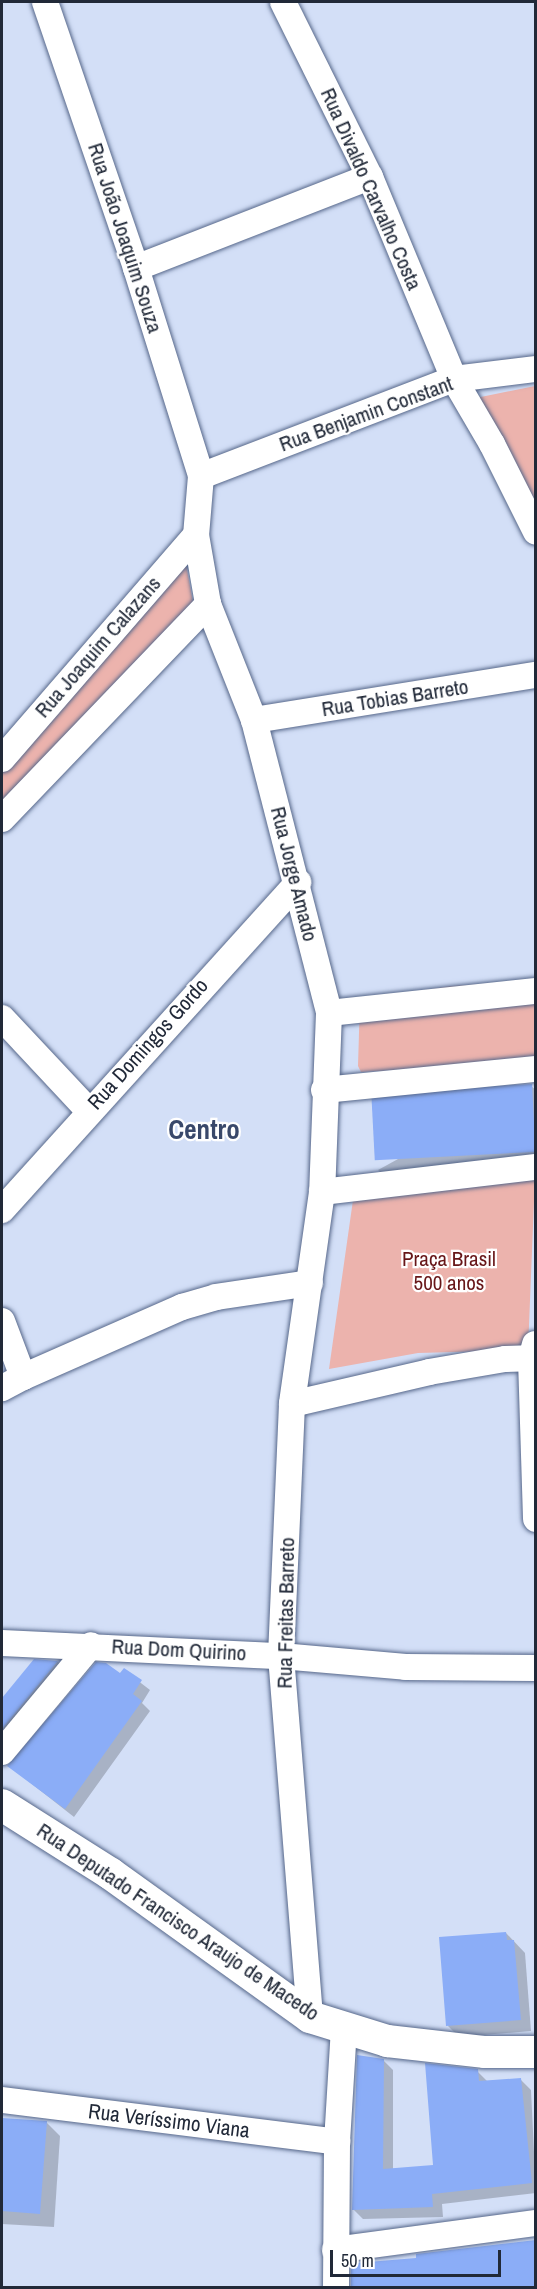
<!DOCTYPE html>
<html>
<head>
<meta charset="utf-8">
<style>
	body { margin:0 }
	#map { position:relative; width:537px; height:2289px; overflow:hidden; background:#d3dff7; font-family:"Archivo Narrow",sans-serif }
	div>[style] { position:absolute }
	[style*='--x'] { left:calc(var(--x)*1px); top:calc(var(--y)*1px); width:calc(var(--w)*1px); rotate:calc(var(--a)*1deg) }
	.green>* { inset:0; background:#ecb3ad }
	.shadow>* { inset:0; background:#0003 }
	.building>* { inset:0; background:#8badf7; transform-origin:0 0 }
	.roads { filter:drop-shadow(0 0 2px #56678a) drop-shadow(0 0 2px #56678a) }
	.minor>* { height:26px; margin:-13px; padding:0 13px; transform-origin:13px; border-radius:13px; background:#fff }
	.tertiary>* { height:32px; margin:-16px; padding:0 16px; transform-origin:16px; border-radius:16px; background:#fff }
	span { translate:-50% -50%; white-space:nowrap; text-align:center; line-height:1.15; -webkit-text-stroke:4.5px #fff; paint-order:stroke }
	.street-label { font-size:21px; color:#212938 }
	.park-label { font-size:21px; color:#671618 }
	.district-label { font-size:27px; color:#39486a; font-weight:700 }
	.frame { position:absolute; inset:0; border:3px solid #212938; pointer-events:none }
	.scale { position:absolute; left:330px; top:2250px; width:171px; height:27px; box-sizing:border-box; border:3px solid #212938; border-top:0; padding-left:8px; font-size:18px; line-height:21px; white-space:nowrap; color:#212938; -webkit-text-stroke:4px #fff; paint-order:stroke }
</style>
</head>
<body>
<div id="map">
	<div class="green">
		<div style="clip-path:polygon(535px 386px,535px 499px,479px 431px,471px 399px)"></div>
		<div style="clip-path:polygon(185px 559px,194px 607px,2px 808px,2px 770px)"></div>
		<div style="clip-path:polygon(535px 981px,535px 1062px,361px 1072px,358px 1066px,360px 1000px,451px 986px)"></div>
		<div style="clip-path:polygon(535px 1177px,528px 1350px,418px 1353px,329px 1369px,353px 1200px)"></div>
	</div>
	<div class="shadow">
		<div style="clip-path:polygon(531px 1086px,536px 1090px,536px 1167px,392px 1184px,378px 1170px)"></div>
		<div style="clip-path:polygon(34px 1661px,58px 1662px,67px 1672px,2px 1755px,2px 1700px)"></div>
		<div style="clip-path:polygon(124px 1670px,150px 1690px,142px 1703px,150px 1711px,74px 1817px,9px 1766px)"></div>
		<div style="clip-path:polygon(506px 1933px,525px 1953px,531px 2031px,459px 2037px,448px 2026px)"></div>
		<div style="clip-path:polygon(383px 2060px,393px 2070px,393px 2169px,435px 2167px,477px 2071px,487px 2081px,521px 2080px,531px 2090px,536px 2193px,442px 2204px,443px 2217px,363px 2219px,353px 2209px)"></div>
		<div style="clip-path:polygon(2px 2119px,46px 2122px,60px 2136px,54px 2227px,2px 2224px)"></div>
	</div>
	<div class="building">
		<div style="left:532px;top:1084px;width:68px;height:161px;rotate:87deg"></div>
		<div style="clip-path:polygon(34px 1659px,58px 1661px,2px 1729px,2px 1698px)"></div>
		<div style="clip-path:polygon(96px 1662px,106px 1663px,120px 1673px,124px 1668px,142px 1680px,133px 1694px,142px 1701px,65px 1809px,7px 1766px)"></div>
		<div style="clip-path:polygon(506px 1932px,507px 1940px,514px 1940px,521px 2020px,446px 2026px,439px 1937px)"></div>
		<div style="clip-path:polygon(357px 2055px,384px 2059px,383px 2169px,433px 2165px,425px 2063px,478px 2069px,479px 2081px,521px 2078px,532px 2183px,432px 2194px,433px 2207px,352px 2210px)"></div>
		<div style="clip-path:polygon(2px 2118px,47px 2121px,40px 2214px,2px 2211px)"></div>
		<div style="clip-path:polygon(536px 2240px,536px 2288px,351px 2288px,351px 2268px,356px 2263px,416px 2258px,416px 2254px)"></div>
	</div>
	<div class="roads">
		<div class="minor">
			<div style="--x:45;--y:2;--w:281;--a:71.1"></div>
			<div style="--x:136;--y:268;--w:218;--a:72.6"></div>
			<div style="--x:201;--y:476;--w:59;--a:94.8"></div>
			<div style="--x:196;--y:535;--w:70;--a:80.1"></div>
			<div style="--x:208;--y:604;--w:125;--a:68.4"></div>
			<div style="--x:254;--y:720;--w:302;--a:75.6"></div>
			<div style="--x:329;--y:1013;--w:179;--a:92.2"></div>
			<div style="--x:322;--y:1192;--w:214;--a:98.1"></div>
			<div style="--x:292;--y:1404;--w:252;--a:92.5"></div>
			<div style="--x:281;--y:1656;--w:362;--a:85.4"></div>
			<div style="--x:283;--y:2;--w:195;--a:63.6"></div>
			<div style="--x:370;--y:177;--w:219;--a:67.4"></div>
			<div style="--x:454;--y:379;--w:75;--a:59.7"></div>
			<div style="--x:492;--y:444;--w:98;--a:63.4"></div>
			<div style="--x:136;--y:268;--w:251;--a:-21.3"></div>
			<div style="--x:201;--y:476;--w:271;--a:-21"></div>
			<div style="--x:454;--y:379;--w:83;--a:-7"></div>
			<div style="--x:254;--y:720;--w:286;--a:-9.1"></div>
			<div style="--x:2;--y:759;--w:296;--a:-49.1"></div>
			<div style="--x:2;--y:819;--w:298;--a:-46.2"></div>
			<div style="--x:329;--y:1013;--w:208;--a:-6.1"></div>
			<div style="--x:2;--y:1018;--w:126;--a:46.9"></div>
			<div style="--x:324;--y:1090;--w:213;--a:-5.7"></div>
			<div style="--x:322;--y:1192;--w:215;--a:-6.7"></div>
			<div style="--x:2;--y:1210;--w:442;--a:-47.9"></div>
			<div style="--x:2;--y:1321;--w:60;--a:69.4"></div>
			<div style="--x:23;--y:1377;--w:24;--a:152"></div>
			<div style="--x:535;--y:1344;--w:16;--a:105"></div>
			<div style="--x:531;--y:1359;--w:160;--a:88.2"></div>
			<div style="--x:23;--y:1377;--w:174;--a:-23.8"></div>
			<div style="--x:182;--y:1307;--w:35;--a:-16"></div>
			<div style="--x:216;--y:1297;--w:95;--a:-8.5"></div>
			<div style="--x:292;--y:1404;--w:141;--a:-13.1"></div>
			<div style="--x:429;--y:1372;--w:77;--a:-9.7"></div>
			<div style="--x:505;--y:1359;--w:31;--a:-2"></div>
			<div style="--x:2;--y:1643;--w:279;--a:2.7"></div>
			<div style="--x:281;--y:1656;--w:125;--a:5"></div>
			<div style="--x:406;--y:1667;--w:130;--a:0.4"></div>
			<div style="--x:2;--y:1752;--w:139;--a:-50.2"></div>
			<div style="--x:2;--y:2100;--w:338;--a:7.1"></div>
			<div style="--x:335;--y:2250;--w:203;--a:-7.7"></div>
			<div style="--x:336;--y:2288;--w:146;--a:-89.6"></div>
			<div style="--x:337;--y:2142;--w:113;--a:-86.5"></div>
		</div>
		<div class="tertiary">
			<div style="--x:2;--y:1805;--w:129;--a:32.3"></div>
			<div style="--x:111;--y:1874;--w:245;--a:35.7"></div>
			<div style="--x:310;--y:2017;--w:81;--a:17.3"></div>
			<div style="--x:387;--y:2041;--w:99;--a:6.4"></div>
			<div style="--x:485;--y:2052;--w:51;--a:0"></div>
		</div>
	</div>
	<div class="street-label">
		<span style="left:371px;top:189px;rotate:66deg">Rua Divaldo Carvalho Costa</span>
		<span style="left:125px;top:238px;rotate:72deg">Rua João Joaquim Souza</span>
		<span style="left:366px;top:414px;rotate:-20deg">Rua Benjamin Constant</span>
		<span style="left:98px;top:647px;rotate:-49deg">Rua Joaquim Calazans</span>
		<span style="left:395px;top:698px;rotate:-9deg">Rua Tobias Barreto</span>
		<span style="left:294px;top:874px;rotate:76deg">Rua Jorge Amado</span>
		<span style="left:148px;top:1044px;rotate:-48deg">Rua Domingos Gordo</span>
		<span style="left:286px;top:1613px;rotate:-89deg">Rua Freitas Barreto</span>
		<span style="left:179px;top:1650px;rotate:3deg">Rua Dom Quirino</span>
		<span style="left:178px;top:1922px;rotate:34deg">Rua Deputado Francisco Araujo de Macedo</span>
		<span style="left:169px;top:2121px;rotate:7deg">Rua Veríssimo Viana</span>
	</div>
	<div class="park-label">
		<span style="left:449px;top:1271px">Praça Brasil<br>500 anos</span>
	</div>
	<div class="district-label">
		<span style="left:204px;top:1130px">Centro</span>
	</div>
	<div class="frame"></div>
	<div class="scale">50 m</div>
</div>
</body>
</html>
